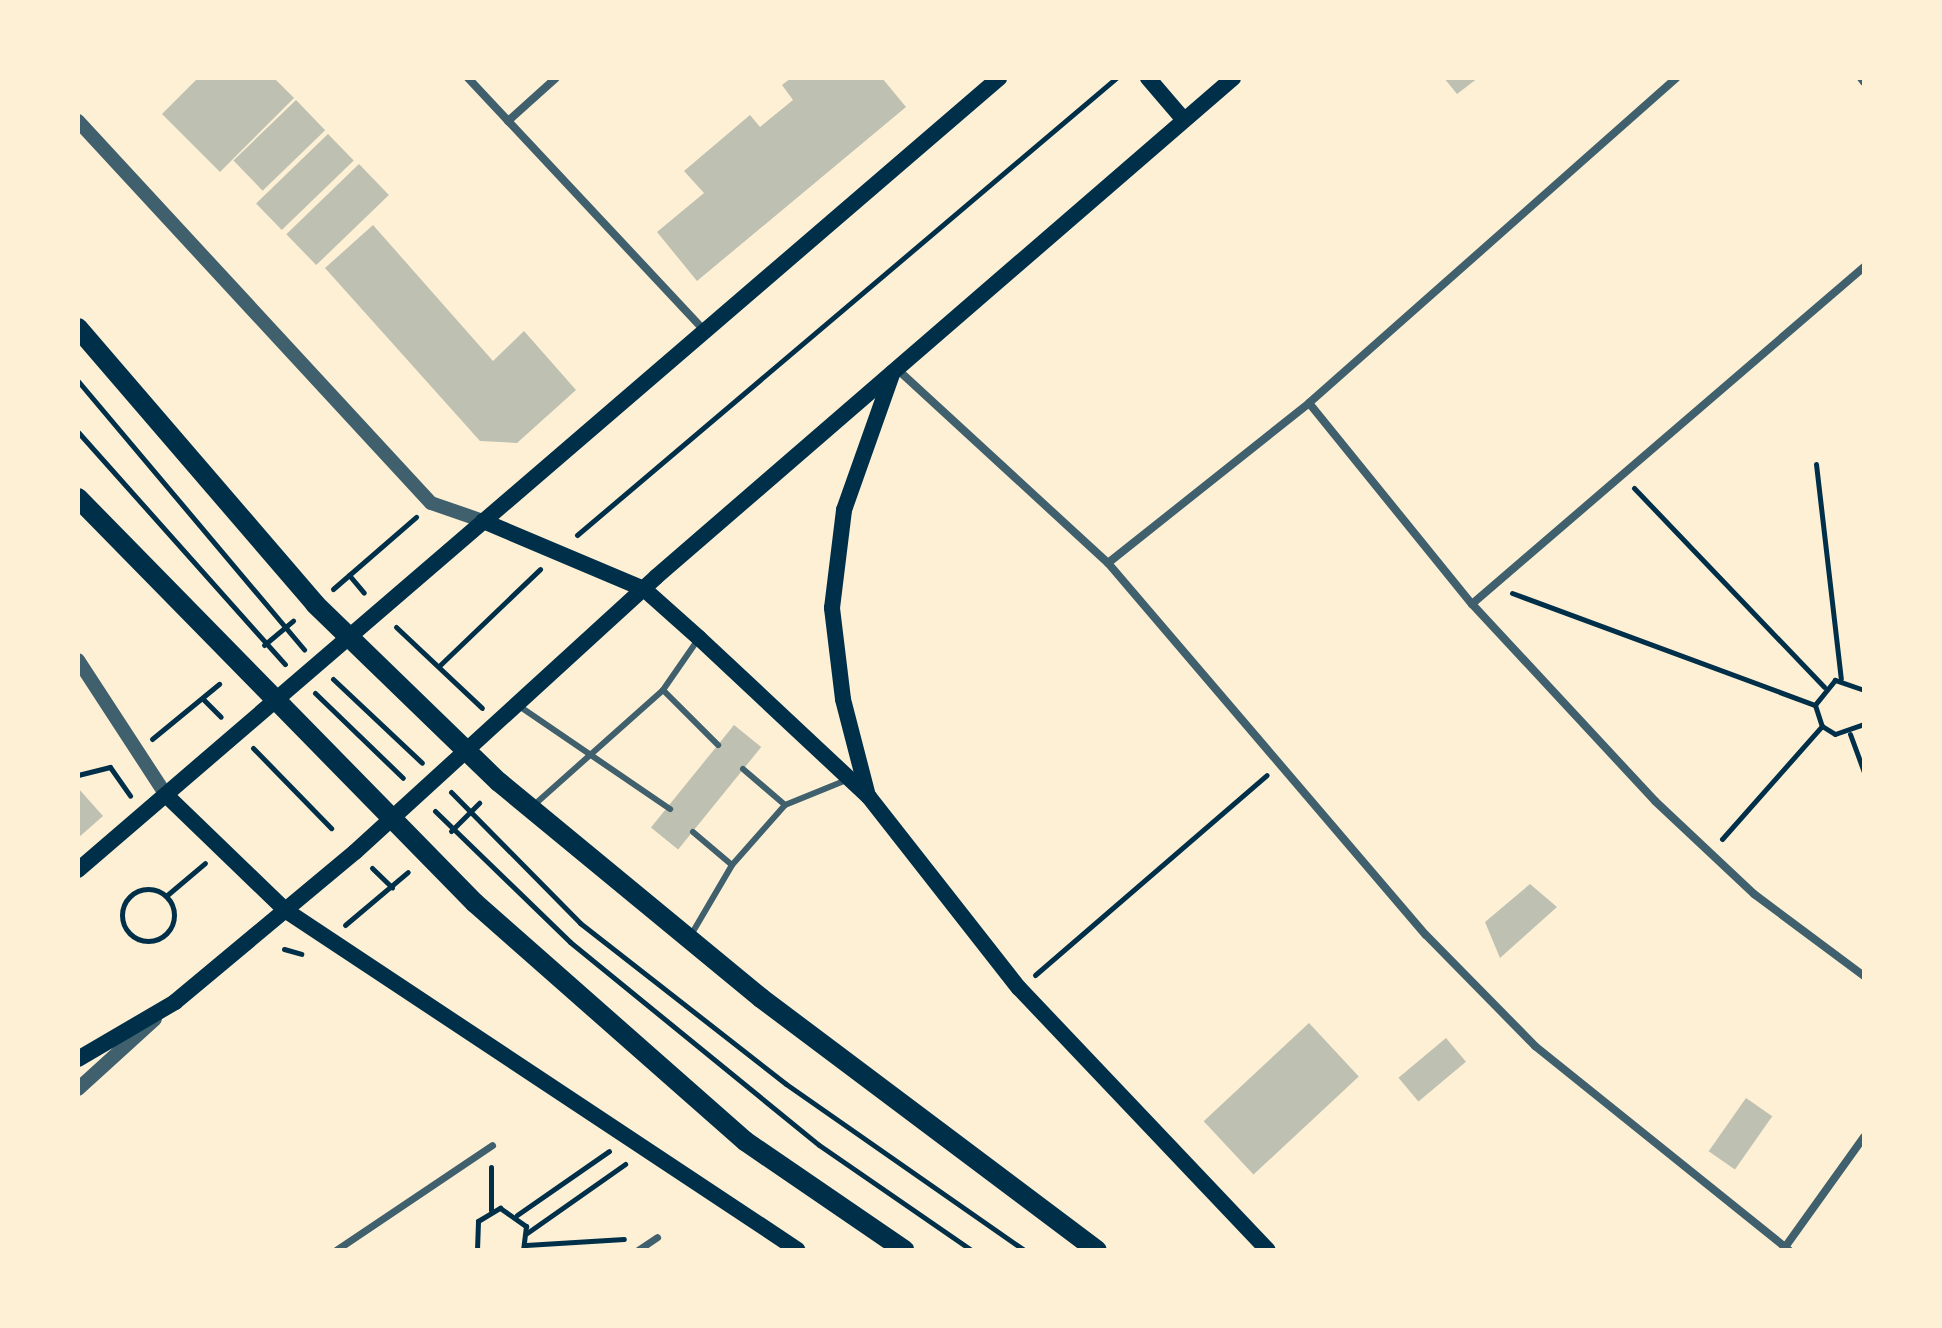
<!DOCTYPE html>
<html>
<head>
<meta charset="utf-8">
<style>
	body { margin:0 }
	#map { position:relative; width:1942px; height:1328px; overflow:hidden; background:#fdf0d5; font-family:"Noto Serif",serif }
	div>[style] { position:absolute }
	[style*='--x'] { left:calc(var(--x)*1px); top:calc(var(--y)*1px); width:calc(var(--w)*1px); rotate:calc(var(--a)*1deg) }
	.building>* { inset:0; background:#bec0b2; transform-origin:0 0 }
	.path>* { height:5px; margin:-2.5px; padding:0 2.5px; transform-origin:2.5px; border-radius:2.5px; background:#003049 }
	.path>.ring { margin:-2.5px; padding:0; box-sizing:content-box; background:none; border:5px solid #003049; border-radius:50% }
	.service>* { height:6px; margin:-3px; padding:0 3px; transform-origin:3px; border-radius:3px; background:#3f606c }
	.pedestrian>* { height:7px; margin:-3.5px; padding:0 3.5px; transform-origin:3.5px; border-radius:3.5px; background:#3f606c }
	.minor>* { height:8px; margin:-4px; padding:0 4px; transform-origin:4px; border-radius:4px; background:#3f606c }
	.tertiary>* { height:14px; margin:-7px; padding:0 7px; transform-origin:7px; border-radius:7px; background:#3f606c }
	.secondary>* { height:16px; margin:-8px; padding:0 8px; transform-origin:8px; border-radius:8px; background:#003049 }
	.primary>* { height:20px; margin:-10px; padding:0 10px; transform-origin:10px; border-radius:10px; background:#003049 }
	span { translate:-50% -50%; white-space:nowrap; text-align:center; line-height:1.15; -webkit-text-stroke:8px #fdf0d5; paint-order:stroke }
	.frame { position:absolute; inset:0; border:80px solid #fdf0d5; pointer-events:none }
</style>
</head>
<body>
<div id="map">
	<div class="building">
		<div style="clip-path:polygon(198px 78px,274px 78px,294px 98px,220px 172px,162px 114px)"></div>
		<div style="clip-path:polygon(791px 78px,882px 78px,906px 107px,697px 281px,657px 232px,704px 193px,684px 171px,750px 115px,760px 127px,793px 100px,782px 85px)"></div>
		<div style="clip-path:polygon(1444px 78px,1478px 78px,1457px 94px)"></div>
		<div style="left:296px;top:100px;width:42px;height:87px;rotate:46deg"></div>
		<div style="left:328px;top:134px;width:37px;height:100px;rotate:46deg"></div>
		<div style="left:359px;top:164px;width:43px;height:101px;rotate:46deg"></div>
		<div style="clip-path:polygon(373px 225px,493px 361px,524px 331px,576px 390px,517px 443px,480px 441px,325px 268px)"></div>
		<div style="left:734px;top:725px;width:35px;height:132px;rotate:39deg"></div>
		<div style="clip-path:polygon(78px 788px,103px 816px,78px 838px)"></div>
		<div style="clip-path:polygon(1530px 884px,1557px 907px,1500px 958px,1485px 922px)"></div>
		<div style="left:1309px;top:1023px;width:73px;height:144px;rotate:47deg"></div>
		<div style="left:1446px;top:1038px;width:31px;height:62px;rotate:50deg"></div>
		<div style="left:1746px;top:1098px;width:32px;height:65px;rotate:35deg"></div>
	</div>
	<div class="path">
		<div style="--x:78;--y:381;--w:351;--a:49.9"></div>
		<div style="--x:78;--y:432;--w:311;--a:48.3"></div>
		<div style="--x:1816;--y:464;--w:216;--a:83.4"></div>
		<div style="--x:1634;--y:488;--w:275;--a:46.3"></div>
		<div style="--x:577;--y:535;--w:707;--a:-40.29"></div>
		<div style="--x:349;--y:575;--w:23;--a:50"></div>
		<div style="--x:333;--y:589;--w:110;--a:-40.9"></div>
		<div style="--x:1512;--y:593;--w:323;--a:20.3"></div>
		<div style="--x:396;--y:627;--w:118;--a:43.3"></div>
		<div style="--x:264;--y:645;--w:38;--a:-40"></div>
		<div style="--x:439;--y:666;--w:140;--a:-43.8"></div>
		<div style="--x:333;--y:679;--w:122;--a:43.3"></div>
		<div style="--x:1864;--y:690;--w:31;--a:-161"></div>
		<div style="--x:1835;--y:680;--w:32;--a:129"></div>
		<div style="--x:1815;--y:705;--w:22;--a:72"></div>
		<div style="--x:1822;--y:726;--w:15;--a:32"></div>
		<div style="--x:1835;--y:734;--w:31;--a:-19"></div>
		<div style="--x:315;--y:693;--w:122;--a:44"></div>
		<div style="--x:203;--y:699;--w:25;--a:45"></div>
		<div style="--x:1850;--y:734;--w:40;--a:69.8"></div>
		<div style="--x:152;--y:739;--w:87;--a:-39.4"></div>
		<div style="--x:253;--y:748;--w:112;--a:45.7"></div>
		<div style="--x:78;--y:775;--w:33;--a:-14"></div>
		<div style="--x:110;--y:767;--w:35;--a:55"></div>
		<div style="--x:451;--y:792;--w:184;--a:45.4"></div>
		<div style="--x:580;--y:923;--w:261;--a:38"></div>
		<div style="--x:786;--y:1084;--w:290;--a:34.9"></div>
		<div style="--x:435;--y:811;--w:188;--a:44.1"></div>
		<div style="--x:570;--y:942;--w:321;--a:39.2"></div>
		<div style="--x:819;--y:1145;--w:185;--a:34.6"></div>
		<div style="--x:451;--y:831;--w:40;--a:-45"></div>
		<div style="--x:1722;--y:839;--w:151;--a:-48.5"></div>
		<div style="--x:372;--y:868;--w:28;--a:44"></div>
		<div class="ring" style="left:122px;top:889px;width:47px;height:47px"></div>
		<div style="--x:166;--y:896;--w:51;--a:-40.2"></div>
		<div style="--x:345;--y:925;--w:82;--a:-40.1"></div>
		<div style="--x:284;--y:949;--w:18;--a:16"></div>
		<div style="--x:1035;--y:975;--w:306;--a:-40.8"></div>
		<div style="--x:491;--y:1210;--w:43;--a:-90"></div>
		<div style="--x:517;--y:1215;--w:112;--a:-34.8"></div>
		<div style="--x:527;--y:1233;--w:120;--a:-35.1"></div>
		<div style="--x:526;--y:1245;--w:98;--a:-3.5"></div>
		<div style="--x:477;--y:1250;--w:29;--a:-88"></div>
		<div style="--x:478;--y:1221;--w:26;--a:-31"></div>
		<div style="--x:500;--y:1208;--w:32;--a:35"></div>
		<div style="--x:526;--y:1226;--w:24;--a:97"></div>
	</div>
	<div class="service">
		<div style="--x:663;--y:690;--w:78;--a:45"></div>
		<div style="--x:519;--y:706;--w:183;--a:34.3"></div>
		<div style="--x:743;--y:769;--w:55;--a:40.6"></div>
		<div style="--x:785;--y:805;--w:69;--a:-22.1"></div>
		<div style="--x:534;--y:805;--w:173;--a:-41.7"></div>
		<div style="--x:663;--y:690;--w:63;--a:-55.3"></div>
		<div style="--x:693;--y:832;--w:51;--a:40.2"></div>
		<div style="--x:691;--y:935;--w:81;--a:-59.6"></div>
		<div style="--x:732;--y:865;--w:80;--a:-48.5"></div>
	</div>
	<div class="pedestrian">
		<div style="--x:336;--y:1250;--w:188;--a:-33.9"></div>
		<div style="--x:638;--y:1250;--w:23;--a:-34"></div>
	</div>
	<div class="minor">
		<div style="--x:468;--y:78;--w:347;--a:46.9"></div>
		<div style="--x:1861;--y:78;--w:5;--a:53"></div>
		<div style="--x:508;--y:121;--w:64;--a:-41.9"></div>
		<div style="--x:897;--y:369;--w:287;--a:42.6"></div>
		<div style="--x:1108;--y:563;--w:489;--a:49.5"></div>
		<div style="--x:1426;--y:935;--w:156;--a:45.5"></div>
		<div style="--x:1535;--y:1046;--w:326;--a:38.8"></div>
		<div style="--x:1309;--y:403;--w:259;--a:51"></div>
		<div style="--x:1472;--y:604;--w:269;--a:47.1"></div>
		<div style="--x:1655;--y:801;--w:136;--a:43.2"></div>
		<div style="--x:1754;--y:894;--w:137;--a:36.7"></div>
		<div style="--x:1108;--y:563;--w:257;--a:-38.5"></div>
		<div style="--x:1309;--y:403;--w:490;--a:-41.5"></div>
		<div style="--x:1472;--y:604;--w:517;--a:-40.69"></div>
		<div style="--x:1783;--y:1250;--w:139;--a:-54.4"></div>
	</div>
	<div class="tertiary">
		<div style="--x:78;--y:121;--w:520;--a:47.26"></div>
		<div style="--x:431;--y:503;--w:55;--a:19.1"></div>
		<div style="--x:78;--y:660;--w:161;--a:56.9"></div>
		<div style="--x:78;--y:1089;--w:104;--a:-42.3"></div>
	</div>
	<div class="secondary">
		<div style="--x:1148;--y:78;--w:55;--a:49.4"></div>
		<div style="--x:483;--y:521;--w:175;--a:22.9"></div>
		<div style="--x:644;--y:589;--w:74;--a:41.7"></div>
		<div style="--x:699;--y:638;--w:233;--a:43.1"></div>
		<div style="--x:869;--y:797;--w:243;--a:51.9"></div>
		<div style="--x:1019;--y:988;--w:361;--a:46.5"></div>
		<div style="--x:166;--y:795;--w:165;--a:44"></div>
		<div style="--x:285;--y:910;--w:615;--a:33.54"></div>
		<div style="--x:868;--y:796;--w:100;--a:-104.5"></div>
		<div style="--x:843;--y:699;--w:92;--a:-96.9"></div>
		<div style="--x:832;--y:608;--w:99;--a:-83"></div>
		<div style="--x:844;--y:510;--w:146;--a:-70.5"></div>
		<div style="--x:78;--y:870;--w:1215;--a:-40.69"></div>
		<div style="--x:78;--y:1059;--w:113;--a:-30.4"></div>
		<div style="--x:175;--y:1002;--w:234;--a:-39.8"></div>
		<div style="--x:355;--y:852;--w:408;--a:-42.4"></div>
		<div style="--x:656;--y:577;--w:763;--a:-40.85"></div>
	</div>
	<div class="primary">
		<div style="--x:78;--y:328;--w:364;--a:49.3"></div>
		<div style="--x:315;--y:604;--w:256;--a:44.1"></div>
		<div style="--x:499;--y:782;--w:340;--a:39.5"></div>
		<div style="--x:761;--y:998;--w:420;--a:36.9"></div>
		<div style="--x:78;--y:498;--w:567;--a:45.57"></div>
		<div style="--x:475;--y:903;--w:360;--a:41.4"></div>
		<div style="--x:745;--y:1141;--w:193;--a:34.4"></div>
	</div>
	<div class="frame"></div>
</div>
</body>
</html>
